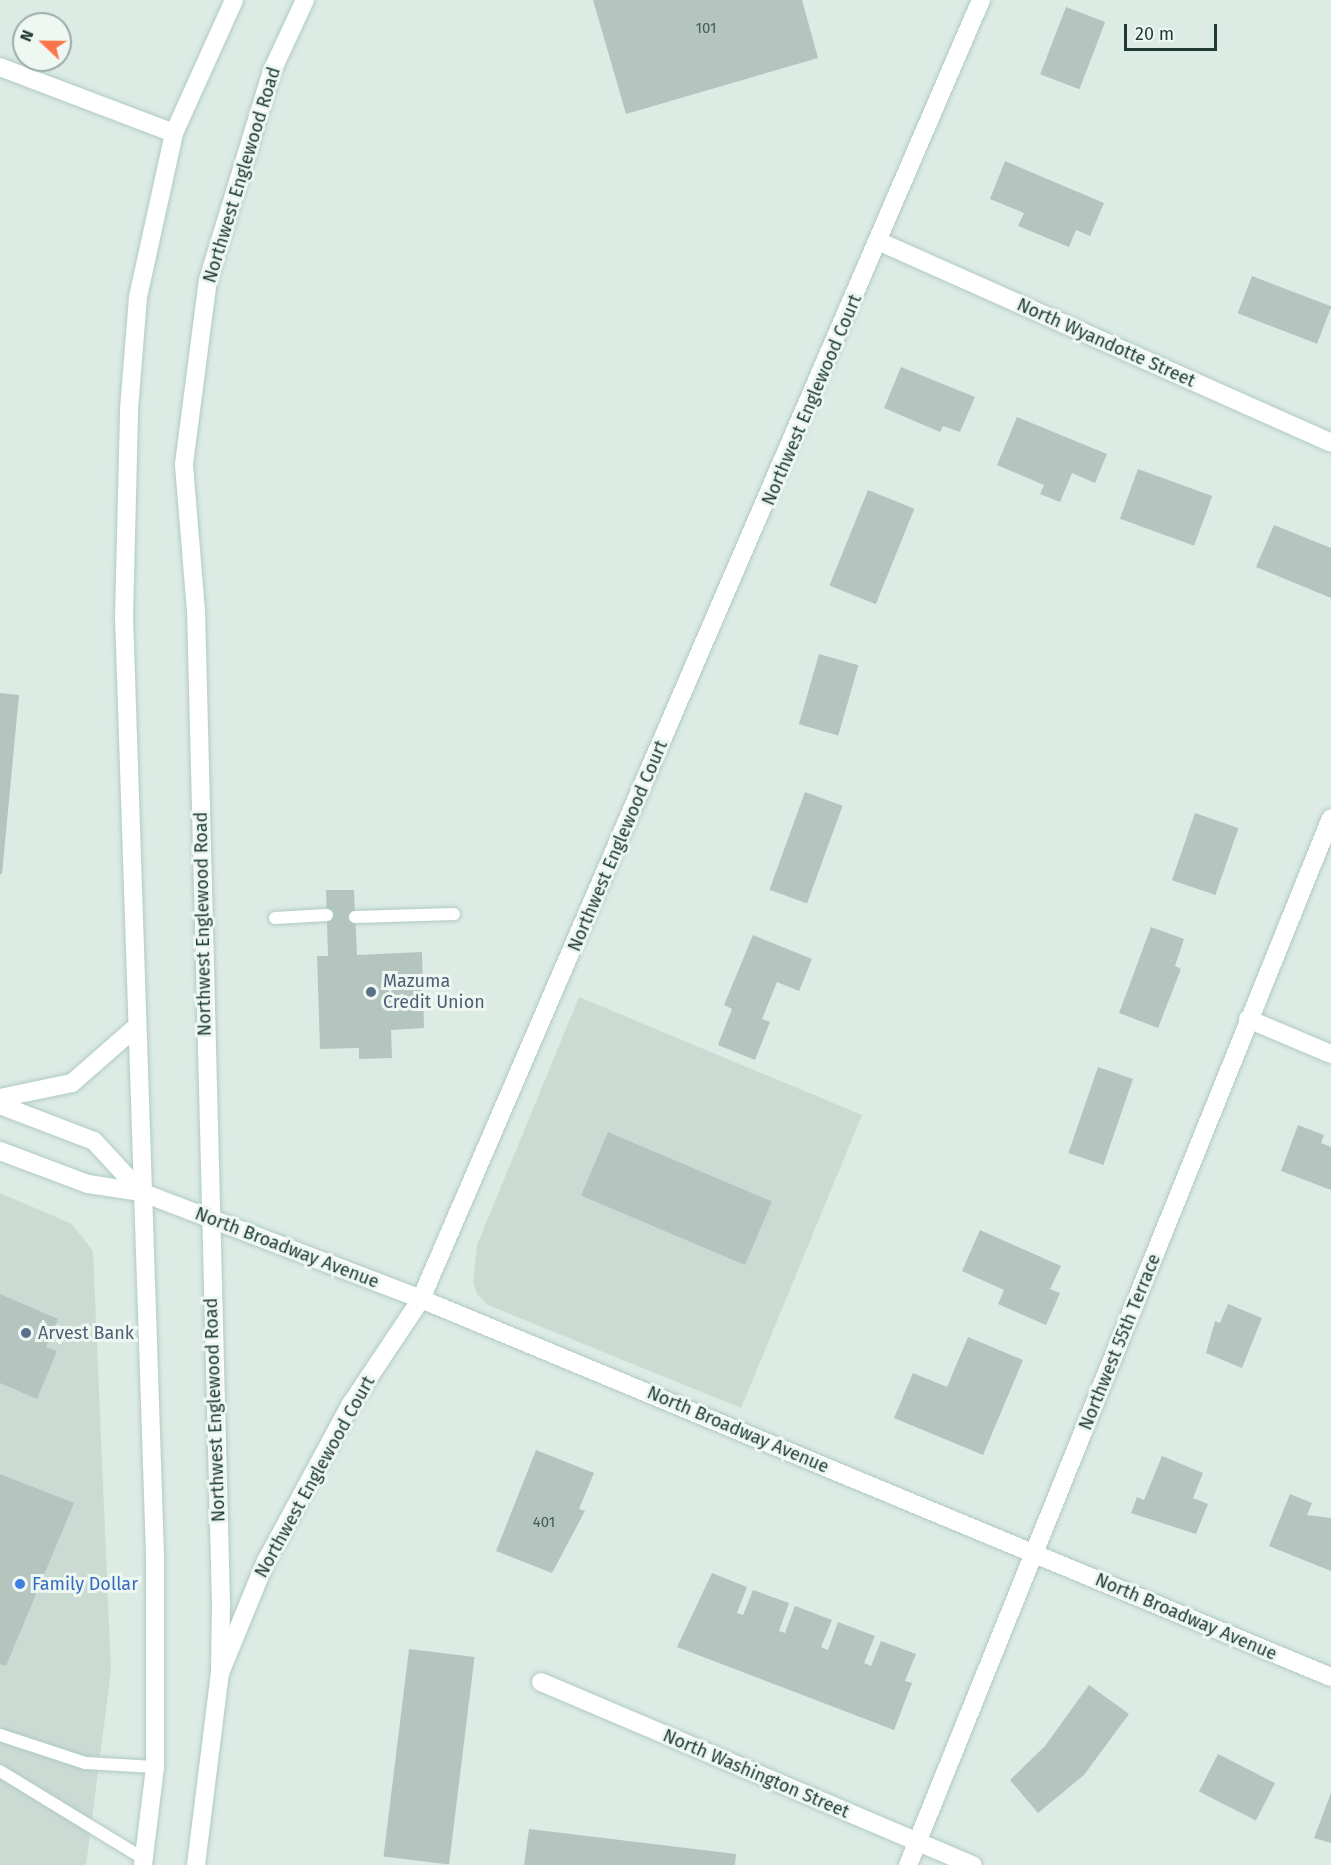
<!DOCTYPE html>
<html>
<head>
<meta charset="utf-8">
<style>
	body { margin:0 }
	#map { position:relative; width:1331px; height:1865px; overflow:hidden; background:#ddebe5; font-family:"Fira Sans",sans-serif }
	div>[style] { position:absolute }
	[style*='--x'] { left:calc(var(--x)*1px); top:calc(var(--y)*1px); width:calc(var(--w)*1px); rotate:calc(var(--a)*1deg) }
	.built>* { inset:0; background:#ccdad4 }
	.building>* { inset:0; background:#b3c5be; transform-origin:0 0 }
	.roads { filter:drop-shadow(0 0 2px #b0cbc1) drop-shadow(0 0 2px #b0cbc1) }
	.service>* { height:12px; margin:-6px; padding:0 6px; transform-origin:6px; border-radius:6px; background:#fff }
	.minor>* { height:18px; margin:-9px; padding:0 9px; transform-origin:9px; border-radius:9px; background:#fff }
	.tertiary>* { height:18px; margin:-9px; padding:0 9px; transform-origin:9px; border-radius:9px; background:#fff }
	.secondary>* { height:18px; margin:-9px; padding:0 9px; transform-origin:9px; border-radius:9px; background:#fff }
	.dots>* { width:16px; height:16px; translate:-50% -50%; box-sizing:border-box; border:3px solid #eef7f2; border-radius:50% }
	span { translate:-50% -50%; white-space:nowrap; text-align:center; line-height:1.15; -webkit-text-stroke:6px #eef7f2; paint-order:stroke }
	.number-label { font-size:15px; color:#435e56 }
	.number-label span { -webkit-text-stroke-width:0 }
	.street-label { font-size:18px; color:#1e3b33 }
	.service-label { font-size:18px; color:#4e5e75 }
	.left { translate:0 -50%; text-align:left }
	.shop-label { font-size:18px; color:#366cbe }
	.north { position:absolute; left:12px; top:12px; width:60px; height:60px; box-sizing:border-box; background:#eef7f2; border:2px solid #9baca6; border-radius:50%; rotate:292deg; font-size:16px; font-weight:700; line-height:24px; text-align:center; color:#1e3b33 }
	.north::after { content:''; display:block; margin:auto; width:21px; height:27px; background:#fc744a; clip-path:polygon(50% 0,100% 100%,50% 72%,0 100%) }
	.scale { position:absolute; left:1124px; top:24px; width:93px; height:27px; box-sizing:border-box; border:3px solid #1e3b33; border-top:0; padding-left:8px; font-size:18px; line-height:21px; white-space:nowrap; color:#1e3b33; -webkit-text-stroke:4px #eef7f2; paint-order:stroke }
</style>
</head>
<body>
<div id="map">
	<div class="built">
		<div style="clip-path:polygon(579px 997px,862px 1115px,741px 1408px,488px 1305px,477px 1294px,473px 1282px,477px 1245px)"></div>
		<div style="clip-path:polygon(0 1193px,72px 1224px,93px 1251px,111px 1671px,86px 1865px,0 1865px)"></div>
	</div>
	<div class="building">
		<div style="clip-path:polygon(593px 0,802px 0,818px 58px,626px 114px)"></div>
		<div style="left:1066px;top:7px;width:42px;height:72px;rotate:21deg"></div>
		<div style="clip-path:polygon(1005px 161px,1104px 203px,1090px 236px,1076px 230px,1069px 247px,1018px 226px,1024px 213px,990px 199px)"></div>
		<div style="left:1252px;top:276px;width:85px;height:40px;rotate:21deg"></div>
		<div style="clip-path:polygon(901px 367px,975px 397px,960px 432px,943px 426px,940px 432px,884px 408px)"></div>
		<div style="clip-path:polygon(1017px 417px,1107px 454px,1095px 483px,1072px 473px,1060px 502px,1040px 494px,1044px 485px,997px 465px)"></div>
		<div style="left:1138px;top:469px;width:79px;height:53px;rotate:20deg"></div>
		<div style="left:868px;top:490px;width:50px;height:103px;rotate:22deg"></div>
		<div style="clip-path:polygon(1274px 525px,1331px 548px,1331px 598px,1256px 567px)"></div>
		<div style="left:819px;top:654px;width:41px;height:73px;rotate:16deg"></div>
		<div style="clip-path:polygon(0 693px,19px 695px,2px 874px,0 874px)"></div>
		<div style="left:805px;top:792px;width:40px;height:104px;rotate:20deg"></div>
		<div style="left:1195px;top:813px;width:46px;height:71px;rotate:19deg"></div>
		<div style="clip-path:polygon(326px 890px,354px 890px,357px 955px,422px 952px,424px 1028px,391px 1030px,392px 1058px,359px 1059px,359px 1048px,320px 1049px,317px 956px,328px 956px)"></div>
		<div style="clip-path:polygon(1151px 927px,1184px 939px,1175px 966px,1181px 969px,1158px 1028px,1119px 1013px)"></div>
		<div style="clip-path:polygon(753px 935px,812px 959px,799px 991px,777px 982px,762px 1019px,770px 1022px,755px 1060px,718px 1045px,732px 1009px,724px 1005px)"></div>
		<div style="left:1098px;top:1067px;width:37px;height:91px;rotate:19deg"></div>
		<div style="clip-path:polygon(1298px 1125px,1324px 1135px,1321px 1143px,1331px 1147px,1331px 1190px,1281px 1171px)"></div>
		<div style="left:608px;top:1132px;width:178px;height:69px;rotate:23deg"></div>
		<div style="clip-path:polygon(980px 1230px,1061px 1266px,1050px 1289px,1060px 1293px,1046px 1325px,998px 1304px,1004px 1290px,962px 1271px)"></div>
		<div style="clip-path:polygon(0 1294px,58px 1319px,46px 1347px,57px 1351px,37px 1399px,0 1383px)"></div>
		<div style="clip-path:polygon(1228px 1304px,1262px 1318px,1242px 1368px,1206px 1353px,1215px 1321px,1220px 1323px)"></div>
		<div style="clip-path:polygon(968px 1337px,1023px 1360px,983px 1455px,894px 1418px,913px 1373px,947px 1387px)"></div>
		<div style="clip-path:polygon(536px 1450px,594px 1473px,579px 1509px,585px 1511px,552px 1573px,496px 1551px)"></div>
		<div style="clip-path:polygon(1162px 1456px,1203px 1473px,1193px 1498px,1208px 1504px,1196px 1534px,1131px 1513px,1137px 1497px,1144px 1500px)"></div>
		<div style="clip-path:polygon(0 1474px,74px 1503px,6px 1666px,0 1664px)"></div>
		<div style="clip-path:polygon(1290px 1494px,1312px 1503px,1307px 1515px,1331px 1518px,1331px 1571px,1269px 1546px)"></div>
		<div style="clip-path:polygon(712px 1573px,747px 1587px,737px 1613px,743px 1615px,753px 1590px,789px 1603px,779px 1631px,785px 1633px,795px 1606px,832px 1620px,821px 1647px,828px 1650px,838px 1622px,875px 1636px,864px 1663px,871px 1666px,881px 1641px,916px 1654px,905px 1681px,912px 1683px,894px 1730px,677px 1647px)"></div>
		<div style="left:409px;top:1649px;width:66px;height:209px;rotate:7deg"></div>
		<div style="clip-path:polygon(1089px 1685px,1129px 1714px,1084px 1775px,1038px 1813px,1010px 1780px,1045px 1746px)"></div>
		<div style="left:1218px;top:1754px;width:64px;height:42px;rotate:27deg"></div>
		<div style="clip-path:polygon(1331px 1793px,1331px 1843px,1314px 1838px)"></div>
		<div style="clip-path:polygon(529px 1829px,736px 1854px,735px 1865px,524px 1865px)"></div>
	</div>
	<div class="roads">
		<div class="service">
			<div style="--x:355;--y:917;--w:99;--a:-1.7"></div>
			<div style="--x:275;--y:918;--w:52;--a:-3.3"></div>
			<div style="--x:0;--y:1735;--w:89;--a:18.2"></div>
			<div style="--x:85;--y:1763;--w:70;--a:3.3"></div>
			<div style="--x:0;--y:1771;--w:169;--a:31.4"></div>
		</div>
		<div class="minor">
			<div style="--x:0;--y:67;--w:186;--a:20.8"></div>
			<div style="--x:880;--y:242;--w:494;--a:24"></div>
			<div style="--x:1248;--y:1019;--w:90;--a:22.9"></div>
			<div style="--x:141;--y:1192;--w:300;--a:20.9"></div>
			<div style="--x:421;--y:1299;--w:985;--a:22.56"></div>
			<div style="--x:220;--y:1673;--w:121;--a:-67.7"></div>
			<div style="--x:266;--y:1561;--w:179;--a:-61.6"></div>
			<div style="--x:351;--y:1404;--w:126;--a:-56.3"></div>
			<div style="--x:421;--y:1299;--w:1415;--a:-66.68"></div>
			<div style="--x:541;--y:1682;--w:469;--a:23"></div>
			<div style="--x:908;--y:1865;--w:1129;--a:-68"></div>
		</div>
		<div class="tertiary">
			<div style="--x:0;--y:1105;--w:101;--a:21"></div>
			<div style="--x:94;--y:1141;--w:69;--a:47.3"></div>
			<div style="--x:0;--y:1151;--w:94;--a:20.6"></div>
			<div style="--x:88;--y:1184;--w:54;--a:8.6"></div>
		</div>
		<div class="secondary">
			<div style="--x:0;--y:1098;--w:74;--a:-11.8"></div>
			<div style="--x:72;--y:1083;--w:85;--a:-41.2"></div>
			<div style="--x:143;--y:1865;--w:99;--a:-83"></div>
			<div style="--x:155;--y:1767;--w:212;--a:-90"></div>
			<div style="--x:155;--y:1555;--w:938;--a:-91.89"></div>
			<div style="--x:124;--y:618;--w:209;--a:-88.6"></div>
			<div style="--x:129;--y:409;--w:112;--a:-85.4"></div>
			<div style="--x:138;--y:297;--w:168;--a:-77.6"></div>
			<div style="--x:174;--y:133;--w:146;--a:-65.7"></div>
			<div style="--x:196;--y:1865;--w:193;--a:-82.9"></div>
			<div style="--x:220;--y:1673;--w:69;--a:-89.2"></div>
			<div style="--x:221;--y:1604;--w:993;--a:-91.44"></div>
			<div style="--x:196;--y:611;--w:147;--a:-94.7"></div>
			<div style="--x:184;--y:464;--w:186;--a:-82.6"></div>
			<div style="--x:208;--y:280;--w:219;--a:-73"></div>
			<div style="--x:272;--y:71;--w:78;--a:-65.1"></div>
		</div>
	</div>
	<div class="dots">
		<div style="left:371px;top:992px;background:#5c6f8a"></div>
		<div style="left:26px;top:1333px;background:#5c6f8a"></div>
		<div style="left:20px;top:1584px;background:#3f7fe0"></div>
	</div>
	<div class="number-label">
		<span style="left:706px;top:29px">101</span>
		<span style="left:544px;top:1523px">401</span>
	</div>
	<div class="street-label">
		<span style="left:242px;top:175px;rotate:-73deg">Northwest Englewood Road</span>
		<span style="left:1106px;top:343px;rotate:24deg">North Wyandotte Street</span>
		<span style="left:812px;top:400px;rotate:-67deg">Northwest Englewood Court</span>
		<span style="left:618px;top:846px;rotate:-67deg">Northwest Englewood Court</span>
		<span style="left:203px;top:924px;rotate:-91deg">Northwest Englewood Road</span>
		<span style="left:287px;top:1248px;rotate:21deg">North Broadway Avenue</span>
		<span style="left:1120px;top:1342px;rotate:-68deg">Northwest 55th Terrace</span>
		<span style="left:215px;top:1410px;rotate:-92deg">Northwest Englewood Road</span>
		<span style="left:738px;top:1430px;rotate:23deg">North Broadway Avenue</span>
		<span style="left:315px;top:1477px;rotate:-61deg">Northwest Englewood Court</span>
		<span style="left:1186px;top:1617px;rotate:23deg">North Broadway Avenue</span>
		<span style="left:756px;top:1774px;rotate:23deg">North Washington Street</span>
	</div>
	<div class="service-label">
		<span class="left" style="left:383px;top:992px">Mazuma<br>Credit Union</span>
		<span class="left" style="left:38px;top:1333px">Arvest Bank</span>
	</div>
	<div class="shop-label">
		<span class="left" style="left:32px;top:1584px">Family Dollar</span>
	</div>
	<div class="north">N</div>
	<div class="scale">20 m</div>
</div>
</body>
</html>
